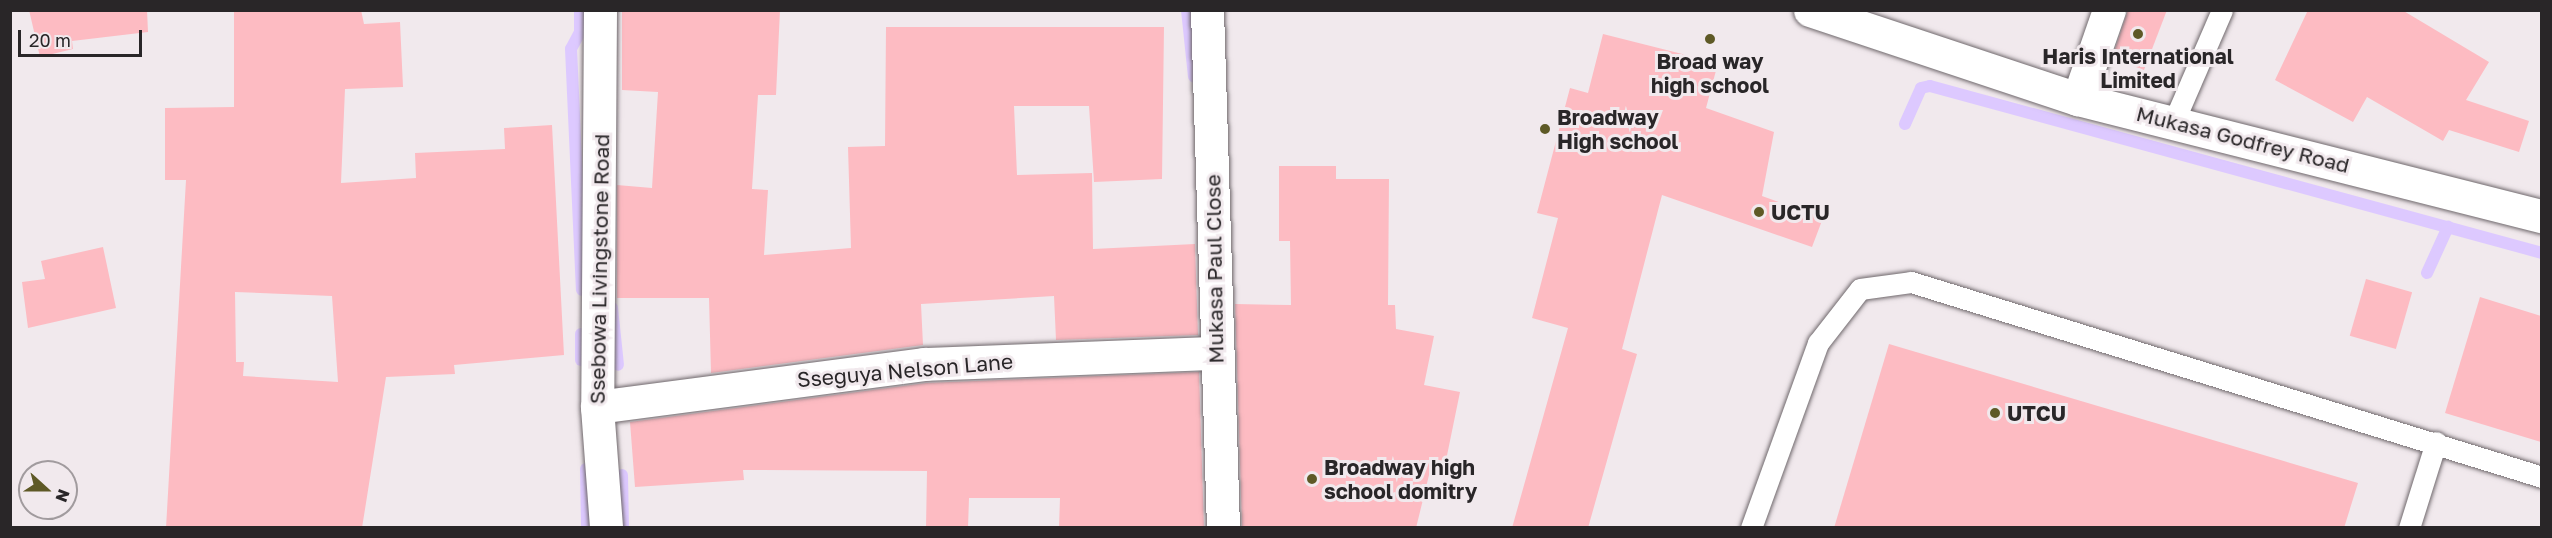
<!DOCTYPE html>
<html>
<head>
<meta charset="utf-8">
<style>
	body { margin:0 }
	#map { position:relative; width:2552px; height:538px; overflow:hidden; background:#f1e9ed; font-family:"Golos Text",sans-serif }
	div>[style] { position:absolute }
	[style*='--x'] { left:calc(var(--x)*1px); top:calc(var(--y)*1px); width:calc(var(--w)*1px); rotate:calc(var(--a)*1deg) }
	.stream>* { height:12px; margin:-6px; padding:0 6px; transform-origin:6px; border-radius:6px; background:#ddc9ff }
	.building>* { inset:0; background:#fdbbc2; transform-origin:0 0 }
	.roads { filter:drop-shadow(0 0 2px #6f686c) drop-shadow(0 0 2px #6f686c) }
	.service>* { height:21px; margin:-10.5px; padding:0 10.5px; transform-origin:10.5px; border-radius:10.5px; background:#fff }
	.minor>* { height:33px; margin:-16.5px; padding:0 16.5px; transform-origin:16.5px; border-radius:16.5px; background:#fff }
	.dots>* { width:16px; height:16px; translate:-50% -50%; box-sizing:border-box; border:3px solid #f1e9ed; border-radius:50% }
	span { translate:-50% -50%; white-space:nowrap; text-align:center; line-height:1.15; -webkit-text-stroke:6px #f1e9ed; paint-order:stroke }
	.poi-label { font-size:21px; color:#292628; font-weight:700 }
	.left { translate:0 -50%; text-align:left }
	.street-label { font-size:21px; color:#292628 }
	.frame { position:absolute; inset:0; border:12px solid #292628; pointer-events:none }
	.north { position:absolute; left:18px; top:460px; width:60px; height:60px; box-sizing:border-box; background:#f1e9ed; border:2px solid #a19b9e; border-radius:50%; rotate:111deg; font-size:16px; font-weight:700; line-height:24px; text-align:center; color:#292628 }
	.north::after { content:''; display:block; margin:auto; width:21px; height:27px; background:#5e5926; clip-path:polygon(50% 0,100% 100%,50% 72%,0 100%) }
	.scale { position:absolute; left:18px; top:30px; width:124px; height:27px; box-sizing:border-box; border:3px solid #292628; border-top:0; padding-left:8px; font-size:18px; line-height:21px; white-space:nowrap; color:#292628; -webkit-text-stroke:4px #f1e9ed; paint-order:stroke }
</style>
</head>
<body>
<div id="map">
	<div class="stream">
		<div style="--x:580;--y:10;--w:22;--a:90"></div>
		<div style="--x:580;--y:32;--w:19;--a:118"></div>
		<div style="--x:571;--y:49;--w:241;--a:87.4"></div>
		<div style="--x:1187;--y:10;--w:67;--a:84"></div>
		<div style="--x:1905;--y:124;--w:39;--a:-66"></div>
		<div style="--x:1921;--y:88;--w:9;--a:-13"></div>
		<div style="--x:1930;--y:86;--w:634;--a:15.26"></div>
		<div style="--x:2427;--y:273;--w:51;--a:-65.5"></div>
		<div style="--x:612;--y:308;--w:57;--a:84"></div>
		<div style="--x:581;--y:360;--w:26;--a:-90"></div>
		<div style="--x:586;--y:469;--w:59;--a:89"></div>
		<div style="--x:622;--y:475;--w:53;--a:88.9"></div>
	</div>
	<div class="building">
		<div style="clip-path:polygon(29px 10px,147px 10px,148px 32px,72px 41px,73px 49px,40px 57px)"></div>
		<div style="clip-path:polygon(evenodd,234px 10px,361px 10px,364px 24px,400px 22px,403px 87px,345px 89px,341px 183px,416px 178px,415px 153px,505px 149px,504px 128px,552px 125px,564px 355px,454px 365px,455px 374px,386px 377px,362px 528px,166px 528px,186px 180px,165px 180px,165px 108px,234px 107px,234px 10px,235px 292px,332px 296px,338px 382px,243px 376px,244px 362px,236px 362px,235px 292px)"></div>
		<div style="clip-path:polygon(622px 10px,780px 10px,776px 95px,758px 95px,752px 189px,768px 190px,764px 255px,851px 248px,848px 147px,885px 146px,886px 27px,1164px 27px,1162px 179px,1094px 182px,1089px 106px,1014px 106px,1017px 175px,1092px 173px,1093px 249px,1195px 244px,1198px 335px,1056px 340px,1054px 296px,921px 304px,923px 345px,711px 373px,709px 298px,617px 298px,617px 185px,652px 188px,658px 92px,622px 90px)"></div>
		<div style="clip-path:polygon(2128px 10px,2167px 10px,2144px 70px,2112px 58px)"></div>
		<div style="clip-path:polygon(2308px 10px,2402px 10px,2489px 62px,2466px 100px,2529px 121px,2519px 152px,2449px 130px,2443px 141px,2367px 97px,2353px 122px,2275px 80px)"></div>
		<div style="clip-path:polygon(1603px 34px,1718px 63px,1706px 108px,1774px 132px,1762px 196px,1823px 218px,1812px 247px,1662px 195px,1622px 349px,1637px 354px,1588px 528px,1512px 528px,1568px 328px,1532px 318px,1558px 218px,1537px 213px,1570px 88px,1588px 93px)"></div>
		<div style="clip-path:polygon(1279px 166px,1336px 166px,1336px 179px,1389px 179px,1388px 305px,1395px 305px,1396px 329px,1434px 336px,1424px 385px,1460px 392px,1443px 475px,1430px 471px,1416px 528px,1242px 528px,1235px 304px,1291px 305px,1290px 241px,1279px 241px)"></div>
		<div style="clip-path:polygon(103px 247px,116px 308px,28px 328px,22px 282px,45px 279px,41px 261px)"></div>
		<div style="left:2366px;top:279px;width:48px;height:59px;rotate:16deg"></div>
		<div style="clip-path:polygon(2480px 297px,2541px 316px,2541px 442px,2445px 413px)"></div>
		<div style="clip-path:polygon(1889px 344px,2358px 483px,2344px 528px,1834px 528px)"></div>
		<div style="clip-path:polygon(1199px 372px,1204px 528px,1059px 528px,1060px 498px,969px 498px,968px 528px,926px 528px,927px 471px,743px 470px,744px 480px,635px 487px,630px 422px,926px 383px)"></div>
	</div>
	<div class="roads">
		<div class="service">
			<div style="--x:2174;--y:121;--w:121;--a:-66.6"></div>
			<div style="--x:1751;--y:528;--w:197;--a:-70.1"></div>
			<div style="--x:1818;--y:343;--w:68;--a:-52.1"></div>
			<div style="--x:1860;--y:289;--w:51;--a:-7.8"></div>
			<div style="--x:1911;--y:282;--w:660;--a:17.17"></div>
			<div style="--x:2409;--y:528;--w:90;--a:-72.6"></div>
		</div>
		<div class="minor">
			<div style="--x:600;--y:10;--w:397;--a:90.4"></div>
			<div style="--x:597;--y:407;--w:121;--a:85.7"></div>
			<div style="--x:1207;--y:10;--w:518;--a:88.23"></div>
			<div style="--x:1810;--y:10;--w:282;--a:18.4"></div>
			<div style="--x:2078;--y:99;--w:479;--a:14.2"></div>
			<div style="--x:2078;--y:99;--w:94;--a:-70.8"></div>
			<div style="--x:597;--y:407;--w:330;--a:-7.5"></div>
			<div style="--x:924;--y:364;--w:290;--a:-2.2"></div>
		</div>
	</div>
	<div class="dots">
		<div style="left:2138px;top:34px;background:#5e5926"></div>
		<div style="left:1710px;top:39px;background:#5e5926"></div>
		<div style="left:1545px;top:129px;background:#5e5926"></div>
		<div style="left:1759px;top:212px;background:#5e5926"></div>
		<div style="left:1995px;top:413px;background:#5e5926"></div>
		<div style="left:1312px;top:479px;background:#5e5926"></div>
	</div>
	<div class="poi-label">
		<span style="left:2138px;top:68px">Haris International<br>Limited</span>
		<span style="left:1710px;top:73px">Broad way<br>high school</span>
		<span class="left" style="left:1557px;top:129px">Broadway<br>High school</span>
		<span class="left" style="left:1771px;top:212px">UCTU</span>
		<span class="left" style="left:2007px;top:413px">UTCU</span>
		<span class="left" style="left:1324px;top:479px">Broadway high<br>school domitry</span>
	</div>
	<div class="street-label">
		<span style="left:2243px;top:139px;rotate:14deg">Mukasa Godfrey Road</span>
		<span style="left:599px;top:269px;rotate:-89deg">Ssebowa Livingstone Road</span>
		<span style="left:1214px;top:269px;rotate:-91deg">Mukasa Paul Close</span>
		<span style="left:905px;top:370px;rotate:-5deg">Sseguya Nelson Lane</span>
	</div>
	<div class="frame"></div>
	<div class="north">N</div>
	<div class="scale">20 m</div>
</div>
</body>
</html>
